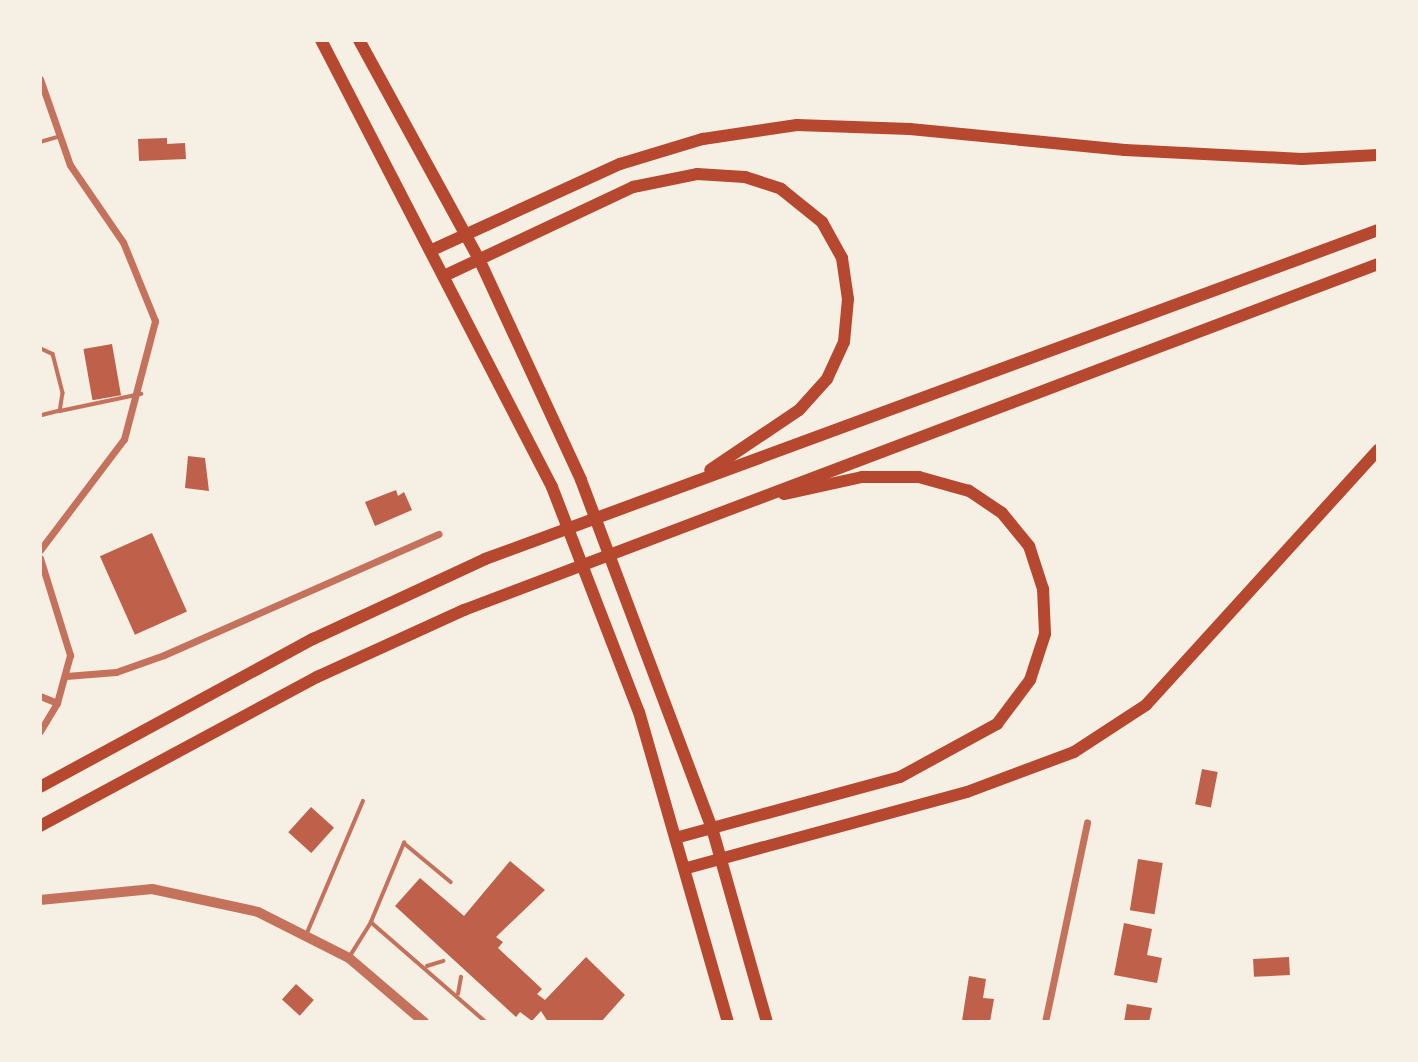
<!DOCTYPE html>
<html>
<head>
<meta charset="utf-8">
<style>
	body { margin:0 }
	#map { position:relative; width:1418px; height:1062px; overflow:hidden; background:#f6efe4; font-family:"Varela Round",sans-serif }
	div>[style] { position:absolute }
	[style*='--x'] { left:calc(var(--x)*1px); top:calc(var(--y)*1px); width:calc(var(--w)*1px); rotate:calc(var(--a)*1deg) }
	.building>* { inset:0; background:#bf614a; transform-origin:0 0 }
	.path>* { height:2.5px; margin:-1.25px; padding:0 1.25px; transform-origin:1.25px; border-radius:1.25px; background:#b5482f }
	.service>* { height:3.5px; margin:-1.75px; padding:0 1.75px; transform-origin:1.75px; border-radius:1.75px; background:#c5725c }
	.minor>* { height:7px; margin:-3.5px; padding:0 3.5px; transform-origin:3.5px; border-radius:3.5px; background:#c5725c }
	.tertiary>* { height:10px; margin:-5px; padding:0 5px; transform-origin:5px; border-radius:5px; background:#c5725c }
	.primary>* { height:12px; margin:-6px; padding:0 6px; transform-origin:6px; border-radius:6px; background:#b5482f }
	.trunk>* { height:12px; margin:-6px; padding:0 6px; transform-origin:6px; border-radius:6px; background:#b5482f }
	span { translate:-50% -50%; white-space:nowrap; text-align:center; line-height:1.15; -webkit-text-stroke:7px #f6efe4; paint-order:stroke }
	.frame { position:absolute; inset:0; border:42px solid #f6efe4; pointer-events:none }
</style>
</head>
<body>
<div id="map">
	<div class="building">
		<div style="clip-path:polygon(167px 138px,167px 144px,185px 143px,186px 159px,139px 161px,138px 139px)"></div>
		<div style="left:112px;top:344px;width:52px;height:29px;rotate:80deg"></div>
		<div style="clip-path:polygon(188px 456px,205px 458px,209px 491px,185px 488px)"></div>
		<div style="clip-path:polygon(396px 490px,398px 496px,404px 492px,412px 510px,375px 526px,365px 502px)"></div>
		<div style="left:152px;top:533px;width:86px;height:57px;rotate:66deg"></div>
		<div style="left:1202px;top:769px;width:16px;height:36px;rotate:11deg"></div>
		<div style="left:311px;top:807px;width:31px;height:34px;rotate:42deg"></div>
		<div style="left:1138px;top:859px;width:25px;height:52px;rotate:9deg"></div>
		<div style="clip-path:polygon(510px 861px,545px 890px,496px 937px,503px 942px,498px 948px,542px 989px,537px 994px,545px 1000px,586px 957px,625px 995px,601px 1022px,548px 1022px,541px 1011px,532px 1021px,520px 1012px,516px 1017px,395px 906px,420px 878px,464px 916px)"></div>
		<div style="clip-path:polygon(1124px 923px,1152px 929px,1147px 955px,1162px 958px,1157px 983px,1114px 975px)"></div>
		<div style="left:1289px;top:957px;width:18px;height:36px;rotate:87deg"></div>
		<div style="clip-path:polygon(969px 976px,986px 979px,983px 998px,994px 999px,990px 1022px,962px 1021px)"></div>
		<div style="left:296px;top:984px;width:24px;height:21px;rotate:42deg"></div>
		<div style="clip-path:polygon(1127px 1004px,1152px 1008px,1149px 1022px,1124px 1022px)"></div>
	</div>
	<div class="path">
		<div style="--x:1002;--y:40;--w:64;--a:0"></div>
	</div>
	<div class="service">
		<div style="--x:40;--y:142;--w:19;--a:-16"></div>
		<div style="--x:40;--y:348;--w:14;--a:25"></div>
		<div style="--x:53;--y:354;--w:40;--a:75.6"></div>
		<div style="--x:63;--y:393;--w:18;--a:99"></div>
		<div style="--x:60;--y:411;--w:21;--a:166"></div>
		<div style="--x:60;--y:411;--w:83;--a:-11.9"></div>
		<div style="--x:371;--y:922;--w:86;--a:-67.3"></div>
		<div style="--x:404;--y:843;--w:61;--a:39.7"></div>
		<div style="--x:307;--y:933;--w:143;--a:-67"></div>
		<div style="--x:350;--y:956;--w:40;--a:-58"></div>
		<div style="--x:371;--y:922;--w:152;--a:41"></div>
		<div style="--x:427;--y:966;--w:17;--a:-17"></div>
		<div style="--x:458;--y:994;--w:17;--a:-80"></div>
	</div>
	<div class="minor">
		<div style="--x:40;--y:79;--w:91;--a:70.8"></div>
		<div style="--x:70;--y:165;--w:93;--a:55.5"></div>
		<div style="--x:123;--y:242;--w:85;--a:67.9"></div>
		<div style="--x:155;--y:321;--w:122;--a:104.7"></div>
		<div style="--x:124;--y:439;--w:139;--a:127.1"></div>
		<div style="--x:40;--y:558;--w:102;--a:72.8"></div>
		<div style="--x:70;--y:655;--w:50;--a:105.2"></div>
		<div style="--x:57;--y:703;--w:33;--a:121"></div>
		<div style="--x:66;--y:676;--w:50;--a:-4.6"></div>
		<div style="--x:116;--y:672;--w:51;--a:-19.5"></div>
		<div style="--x:164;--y:655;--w:300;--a:-23.8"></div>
		<div style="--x:40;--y:696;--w:18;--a:22"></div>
		<div style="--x:1045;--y:1022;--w:204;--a:-78.1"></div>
	</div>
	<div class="tertiary">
		<div style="--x:40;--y:900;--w:113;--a:-5.6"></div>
		<div style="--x:152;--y:889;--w:108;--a:12.2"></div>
		<div style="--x:258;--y:912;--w:102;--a:26.8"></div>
		<div style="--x:349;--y:958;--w:99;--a:40.5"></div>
	</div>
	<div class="primary">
		<div style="--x:321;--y:40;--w:503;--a:62.67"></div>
		<div style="--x:552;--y:487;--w:241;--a:68.9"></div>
		<div style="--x:639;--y:712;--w:323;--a:74"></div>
		<div style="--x:359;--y:40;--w:250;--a:61.3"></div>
		<div style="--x:479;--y:259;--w:243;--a:65.2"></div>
		<div style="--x:581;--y:480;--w:372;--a:69.4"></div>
		<div style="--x:712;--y:828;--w:202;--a:74.2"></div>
	</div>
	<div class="trunk">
		<div style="--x:432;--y:250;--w:207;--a:-24.6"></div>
		<div style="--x:620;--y:164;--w:87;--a:-16.8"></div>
		<div style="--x:703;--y:139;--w:95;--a:-8.5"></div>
		<div style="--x:797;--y:125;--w:113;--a:2"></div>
		<div style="--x:910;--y:129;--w:216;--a:5.6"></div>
		<div style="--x:1125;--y:150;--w:177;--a:2.9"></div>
		<div style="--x:1302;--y:159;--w:76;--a:-3"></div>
		<div style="--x:446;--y:275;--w:207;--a:-25.2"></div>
		<div style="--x:633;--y:187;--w:65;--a:-11.5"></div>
		<div style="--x:697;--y:174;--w:48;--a:3.6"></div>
		<div style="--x:745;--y:177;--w:38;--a:18"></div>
		<div style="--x:781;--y:189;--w:53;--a:38.8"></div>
		<div style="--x:822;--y:222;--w:41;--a:60.9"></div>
		<div style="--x:842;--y:258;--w:41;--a:81.7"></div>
		<div style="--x:848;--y:299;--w:43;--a:95.3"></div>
		<div style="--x:844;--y:342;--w:41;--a:114.7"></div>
		<div style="--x:827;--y:379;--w:42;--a:132.1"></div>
		<div style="--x:799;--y:410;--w:107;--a:146"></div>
		<div style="--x:40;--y:787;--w:311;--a:-28.5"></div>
		<div style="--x:313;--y:639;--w:190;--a:-24.9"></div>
		<div style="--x:485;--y:559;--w:952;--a:-20.22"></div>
		<div style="--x:40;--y:826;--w:315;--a:-28.3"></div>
		<div style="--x:317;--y:677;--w:162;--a:-24.5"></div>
		<div style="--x:464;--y:610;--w:977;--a:-20.73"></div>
		<div style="--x:679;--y:837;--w:229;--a:-15.2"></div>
		<div style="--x:900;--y:777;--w:111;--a:-28.7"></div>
		<div style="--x:997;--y:724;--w:55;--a:-53.1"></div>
		<div style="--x:1030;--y:680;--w:48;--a:-71.9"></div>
		<div style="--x:1045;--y:634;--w:45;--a:-92.5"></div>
		<div style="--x:1043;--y:589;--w:45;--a:-108"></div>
		<div style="--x:1029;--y:546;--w:43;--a:-129.3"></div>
		<div style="--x:1002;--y:513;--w:40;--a:-146"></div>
		<div style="--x:969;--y:491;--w:52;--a:-164.4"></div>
		<div style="--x:919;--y:477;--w:57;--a:180"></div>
		<div style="--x:862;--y:477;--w:80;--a:167.7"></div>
		<div style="--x:687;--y:868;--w:290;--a:-15.2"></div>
		<div style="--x:967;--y:792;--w:114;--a:-20.5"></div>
		<div style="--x:1074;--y:752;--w:86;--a:-33.1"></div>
		<div style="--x:1146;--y:705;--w:345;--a:-47.7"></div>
	</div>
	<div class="frame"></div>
</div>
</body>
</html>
